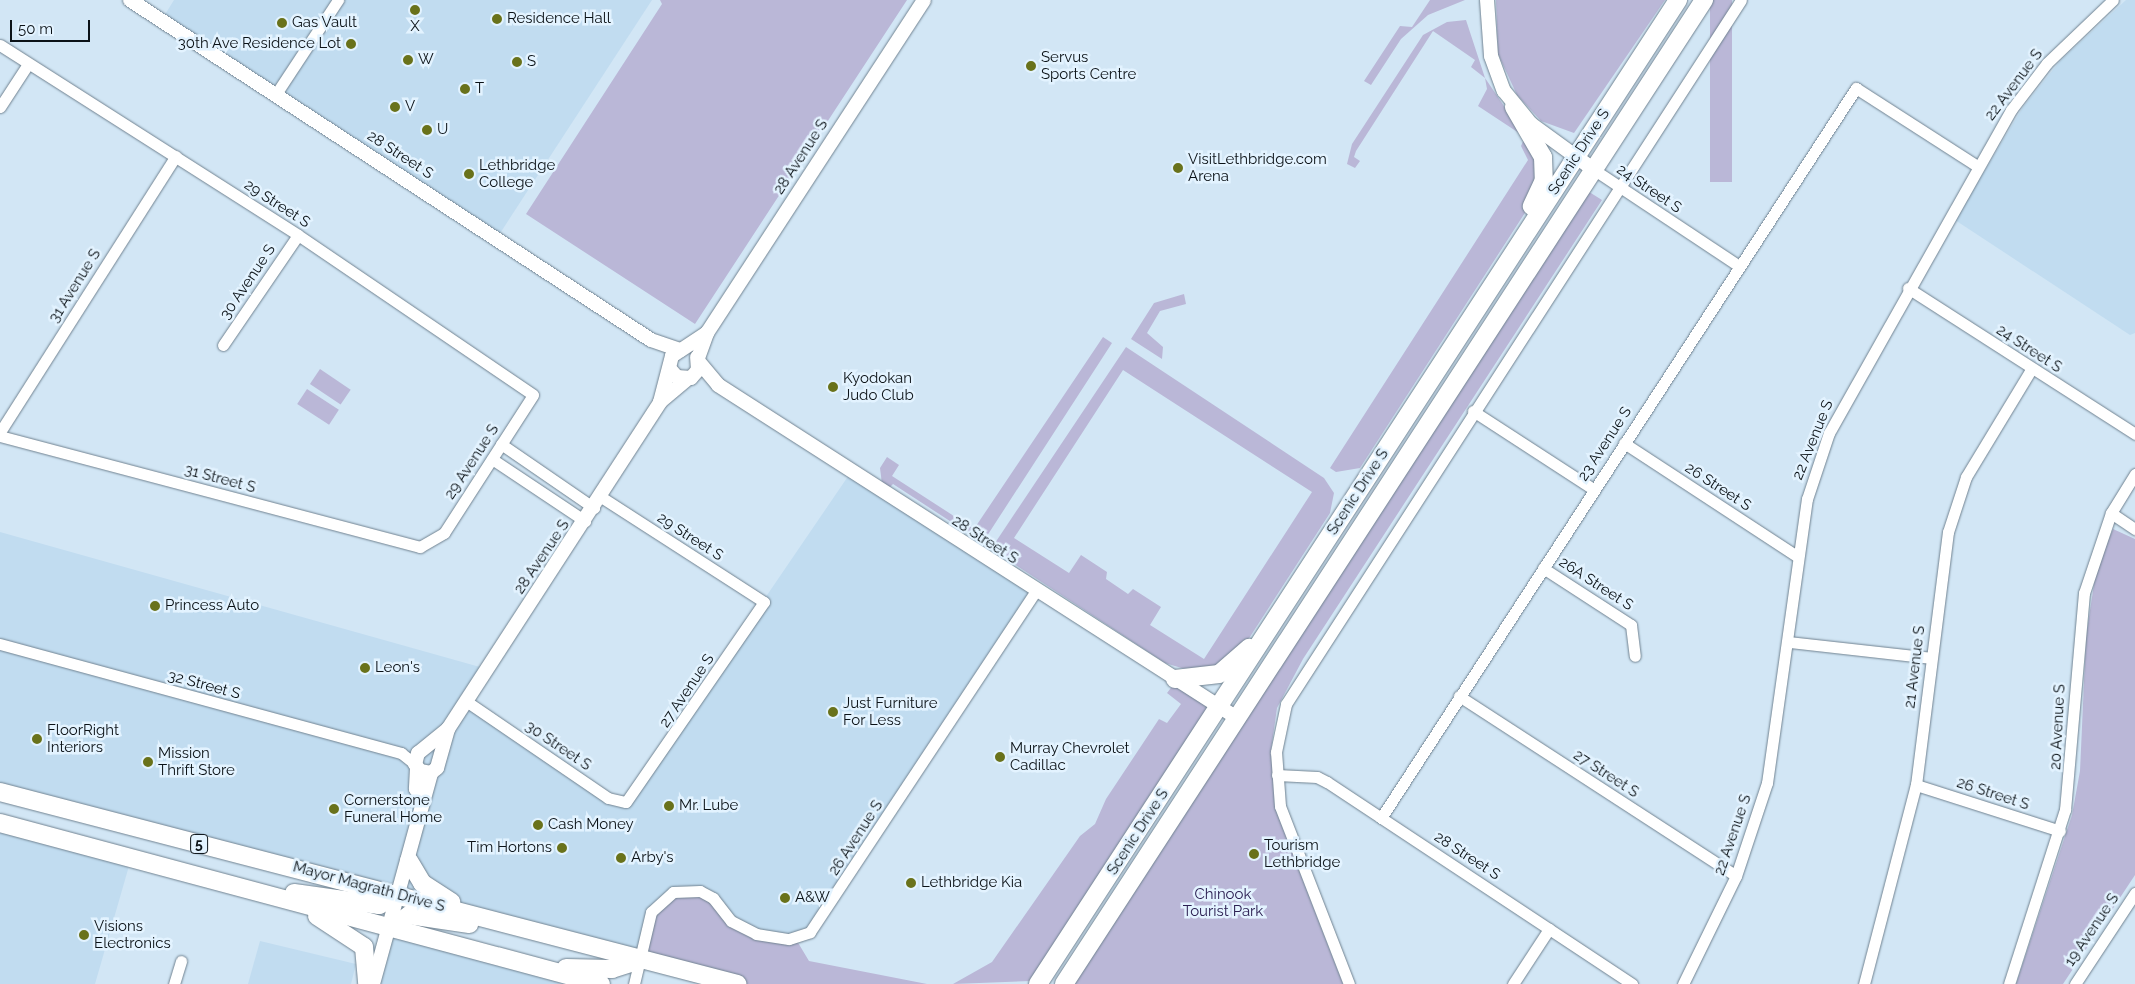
<!DOCTYPE html>
<html>
<head>
<meta charset="utf-8">
<style>
	body { margin:0 }
	#map { position:relative; width:2135px; height:984px; overflow:hidden; background:#d2e6f5; font-family:Raleway,sans-serif }
	div>[style] { position:absolute }
	[style*='--x'] { left:calc(var(--x)*1px); top:calc(var(--y)*1px); width:calc(var(--w)*1px); rotate:calc(var(--a)*1deg) }
	.built>* { inset:0; background:#c1dcf0 }
	.green>* { inset:0; background:#bab7d7; transform-origin:0 0 }
	.roads { filter:drop-shadow(0 0 1px #708290) drop-shadow(0 0 1px #708290) }
	.minor>* { height:11px; margin:-5.5px; padding:0 5.5px; transform-origin:5.5px; border-radius:5.5px; background:#fff }
	.tertiary>* { height:14px; margin:-7px; padding:0 7px; transform-origin:7px; border-radius:7px; background:#fff }
	.primary>* { height:18px; margin:-9px; padding:0 9px; transform-origin:9px; border-radius:9px; background:#fff }
	.dots>* { width:14px; height:14px; translate:-50% -50%; box-sizing:border-box; border:2px solid #e3f3ff; border-radius:50% }
	span { translate:-50% -50%; white-space:nowrap; text-align:center; line-height:1.15; -webkit-text-stroke:5px #e3f3ff; paint-order:stroke }
	.shield-label span { padding:1px 4px; background:#e3f3ff; border:1px solid; border-radius:4px; -webkit-text-stroke-width:0 }
	.shield-label { font-size:14px; color:#0b1217; font-weight:700 }
	.poi-label { font-size:15px; color:#0b1217 }
	.left { translate:0 -50%; text-align:left }
	.right { translate:-100% -50%; text-align:right }
	.street-label { font-size:15px; color:#0b1217 }
	.park-label { font-size:15px; color:#2c2053 }
	.scale { position:absolute; left:10px; top:20px; width:80px; height:22px; box-sizing:border-box; border:2px solid #0b1217; border-top:0; padding-left:6px; font-size:15px; line-height:18px; white-space:nowrap; color:#0b1217; -webkit-text-stroke:4px #e3f3ff; paint-order:stroke }
</style>
</head>
<body>
<div id="map">
	<div class="built">
		<div style="clip-path:polygon(174px 0,652px 0,497px 238px,161px 21px)"></div>
		<div style="clip-path:polygon(2126px 0,2135px 0,2135px 333px,2130px 335px,1955px 220px,2023px 107px,2061px 60px)"></div>
		<div style="clip-path:polygon(851px 472px,1035px 592px,810px 932px,639px 960px,0 791px,0 532px,487px 669px,466px 701px,608px 798px,626px 802px)"></div>
		<div style="clip-path:polygon(0 823px,131px 859px,95px 984px,0 984px)"></div>
		<div style="clip-path:polygon(390px 928px,600px 984px,373px 984px)"></div>
		<div style="clip-path:polygon(260px 941px,356px 964px,351px 984px,248px 984px)"></div>
	</div>
	<div class="green">
		<div style="clip-path:polygon(660px 0,907px 0,695px 324px,526px 214px,662px 4px)"></div>
		<div style="clip-path:polygon(1430px 0,1465px 0,1428px 15px,1401px 39px,1371px 85px,1364px 81px,1400px 26px,1412px 27px)"></div>
		<div style="clip-path:polygon(1496px 0,1665px 0,1574px 133px,1541px 121px,1517px 95px,1498px 54px)"></div>
		<div style="left:1710px;top:0;width:22px;height:182px"></div>
		<div style="clip-path:polygon(1466px 20px,1485px 78px,1525px 137px,1540px 165px,1532px 202px,1360px 468px,1336px 472px,1330px 468px,1528px 160px,1521px 146px,1525px 137px,1478px 106px,1487px 89px,1485px 78px,1471px 67px,1475px 60px,1433px 31px,1356px 151px,1354px 157px,1360px 161px,1355px 168px,1347px 164px,1352px 144px,1423px 35px,1447px 22px)"></div>
		<div style="clip-path:polygon(1586px 190px,1602px 200px,1303px 659px,1277px 708px,1271px 750px,1275px 808px,1343px 984px,1074px 984px)"></div>
		<div style="clip-path:polygon(1184px 294px,1186px 304px,1160px 311px,1147px 333px,1163px 347px,1162px 359px,1131px 339px,1154px 303px)"></div>
		<div style="clip-path:polygon(1103px 337px,1112px 343px,985px 539px,979px 540px,893px 484px,889px 488px,882px 484px,880px 468px,887px 457px,899px 465px,892px 476px,974px 529px)"></div>
		<div style="clip-path:polygon(evenodd,1126px 347px,1324px 478px,1334px 493px,1330px 513px,1244px 646px,1233px 660px,1198px 673px,1165px 663px,996px 552px,995px 543px,1126px 347px,1123px 370px,1312px 492px,1204px 659px,1150px 625px,1161px 607px,1133px 589px,1128px 594px,1106px 579px,1107px 572px,1081px 555px,1069px 573px,1014px 538px,1123px 370px)"></div>
		<div style="left:320px;top:369px;width:37px;height:18px;rotate:34deg"></div>
		<div style="left:307px;top:389px;width:38px;height:18px;rotate:33deg"></div>
		<div style="clip-path:polygon(2113px 529px,2135px 539px,2135px 875px,2063px 984px,2016px 984px,2072px 815px,2080px 771px,2086px 637px,2096px 571px)"></div>
		<div style="clip-path:polygon(1177px 680px,1220px 707px,1031px 981px,953px 984px,992px 962px,1080px 836px,1095px 824px,1106px 799px,1159px 719px,1167px 723px,1181px 704px,1167px 693px)"></div>
		<div style="clip-path:polygon(700px 891px,731px 921px,797px 941px,809px 961px,927px 984px,737px 984px,639px 960px,661px 900px)"></div>
	</div>
	<div class="roads">
		<div class="minor">
			<div style="--x:0;--y:45;--w:353;--a:32.5"></div>
			<div style="--x:298;--y:235;--w:284;--a:34.2"></div>
			<div style="--x:533;--y:395;--w:164;--a:122.8"></div>
			<div style="--x:444;--y:533;--w:28;--a:150"></div>
			<div style="--x:420;--y:547;--w:434;--a:-165.2"></div>
			<div style="--x:276;--y:94;--w:113;--a:-56.6"></div>
			<div style="--x:0;--y:107;--w:51;--a:-56.9"></div>
			<div style="--x:1593;--y:169;--w:175;--a:33.6"></div>
			<div style="--x:1908;--y:288;--w:270;--a:32.7"></div>
			<div style="--x:223;--y:345;--w:133;--a:-55.7"></div>
			<div style="--x:1473;--y:411;--w:143;--a:33"></div>
			<div style="--x:0;--y:432;--w:327;--a:-57.5"></div>
			<div style="--x:1624;--y:443;--w:207;--a:33.2"></div>
			<div style="--x:501;--y:444;--w:113;--a:34.5"></div>
			<div style="--x:492;--y:459;--w:112;--a:33.7"></div>
			<div style="--x:2111;--y:513;--w:29;--a:34"></div>
			<div style="--x:1543;--y:568;--w:105;--a:32.9"></div>
			<div style="--x:1631;--y:625;--w:31;--a:83"></div>
			<div style="--x:1789;--y:642;--w:143;--a:6.4"></div>
			<div style="--x:0;--y:644;--w:416;--a:15.2"></div>
			<div style="--x:401;--y:753;--w:18;--a:38"></div>
			<div style="--x:1459;--y:696;--w:330;--a:33"></div>
			<div style="--x:466;--y:701;--w:172;--a:34.3"></div>
			<div style="--x:608;--y:798;--w:18;--a:13"></div>
			<div style="--x:626;--y:802;--w:243;--a:-55.4"></div>
			<div style="--x:764;--y:602;--w:194;--a:-147.2"></div>
			<div style="--x:1277;--y:775;--w:40;--a:2.9"></div>
			<div style="--x:1317;--y:777;--w:11;--a:27"></div>
			<div style="--x:1327;--y:782;--w:366;--a:33.5"></div>
			<div style="--x:1916;--y:785;--w:151;--a:17.7"></div>
			<div style="--x:1381;--y:818;--w:871;--a:-56.95"></div>
			<div style="--x:1856;--y:88;--w:144;--a:32.8"></div>
			<div style="--x:174;--y:984;--w:24;--a:-73"></div>
			<div style="--x:634;--y:984;--w:74;--a:-76.7"></div>
			<div style="--x:651;--y:912;--w:30;--a:-42"></div>
			<div style="--x:673;--y:892;--w:27;--a:-2"></div>
			<div style="--x:700;--y:891;--w:15;--a:28"></div>
			<div style="--x:713;--y:898;--w:29;--a:52"></div>
			<div style="--x:731;--y:921;--w:28;--a:27"></div>
			<div style="--x:756;--y:934;--w:33;--a:9"></div>
			<div style="--x:789;--y:939;--w:22;--a:-18"></div>
			<div style="--x:810;--y:932;--w:408;--a:-56.5"></div>
			<div style="--x:1349;--y:984;--w:191;--a:-111.2"></div>
			<div style="--x:1280;--y:806;--w:54;--a:-94.2"></div>
			<div style="--x:1276;--y:752;--w:49;--a:-78.2"></div>
			<div style="--x:1286;--y:704;--w:838;--a:-57.13"></div>
			<div style="--x:1513;--y:984;--w:66;--a:-56.8"></div>
			<div style="--x:1683;--y:984;--w:120;--a:-63.9"></div>
			<div style="--x:1736;--y:876;--w:98;--a:-71.6"></div>
			<div style="--x:1767;--y:783;--w:287;--a:-82"></div>
			<div style="--x:1807;--y:499;--w:70;--a:-71.6"></div>
			<div style="--x:1829;--y:433;--w:371;--a:-60.6"></div>
			<div style="--x:2011;--y:110;--w:59;--a:-52.5"></div>
			<div style="--x:2047;--y:63;--w:91;--a:-43.7"></div>
			<div style="--x:1864;--y:984;--w:206;--a:-75.4"></div>
			<div style="--x:1916;--y:785;--w:255;--a:-82.8"></div>
			<div style="--x:1948;--y:532;--w:58;--a:-71.9"></div>
			<div style="--x:1966;--y:477;--w:127;--a:-58.8"></div>
			<div style="--x:2009;--y:984;--w:183;--a:-72.2"></div>
			<div style="--x:2065;--y:810;--w:218;--a:-85"></div>
			<div style="--x:2084;--y:593;--w:84;--a:-71.4"></div>
			<div style="--x:2111;--y:513;--w:46;--a:-58.4"></div>
			<div style="--x:2075;--y:984;--w:109;--a:-56.6"></div>
		</div>
		<div class="tertiary">
			<div style="--x:130;--y:0;--w:622;--a:33.13"></div>
			<div style="--x:651;--y:340;--w:31;--a:19"></div>
			<div style="--x:1487;--y:0;--w:56;--a:85.9"></div>
			<div style="--x:1491;--y:56;--w:37;--a:70"></div>
			<div style="--x:1504;--y:91;--w:43;--a:50.7"></div>
			<div style="--x:1531;--y:124;--w:77;--a:36"></div>
			<div style="--x:698;--y:358;--w:27;--a:-70"></div>
			<div style="--x:707;--y:333;--w:397;--a:-56.9"></div>
			<div style="--x:699;--y:362;--w:30;--a:50"></div>
			<div style="--x:718;--y:385;--w:617;--a:32.68"></div>
			<div style="--x:670;--y:369;--w:11;--a:49"></div>
			<div style="--x:677;--y:377;--w:14;--a:4"></div>
			<div style="--x:691;--y:378;--w:11;--a:-49"></div>
			<div style="--x:698;--y:370;--w:13;--a:-94"></div>
			<div style="--x:660;--y:402;--w:35;--a:-40"></div>
			<div style="--x:448;--y:729;--w:38;--a:141"></div>
			<div style="--x:418;--y:753;--w:11;--a:105"></div>
			<div style="--x:415;--y:764;--w:9;--a:54"></div>
			<div style="--x:420;--y:771;--w:11;--a:10"></div>
			<div style="--x:431;--y:773;--w:8;--a:-40"></div>
			<div style="--x:437;--y:768;--w:41;--a:-74.2"></div>
			<div style="--x:448;--y:729;--w:390;--a:-57"></div>
			<div style="--x:660;--y:402;--w:48;--a:-75.4"></div>
			<div style="--x:672;--y:356;--w:42;--a:-33.3"></div>
			<div style="--x:417;--y:768;--w:21;--a:93"></div>
			<div style="--x:416;--y:789;--w:9;--a:54"></div>
			<div style="--x:373;--y:984;--w:219;--a:-74.6"></div>
		</div>
		<div class="primary">
			<div style="--x:1514;--y:107;--w:58;--a:59.9"></div>
			<div style="--x:1543;--y:157;--w:23;--a:88"></div>
			<div style="--x:1544;--y:180;--w:29;--a:115"></div>
			<div style="--x:1175;--y:679;--w:44;--a:-6.5"></div>
			<div style="--x:1219;--y:674;--w:40;--a:-41"></div>
			<div style="--x:0;--y:792;--w:762;--a:14.6"></div>
			<div style="--x:0;--y:823;--w:622;--a:15"></div>
			<div style="--x:409;--y:861;--w:26;--a:59"></div>
			<div style="--x:422;--y:883;--w:35;--a:33"></div>
			<div style="--x:294;--y:893;--w:86;--a:8"></div>
			<div style="--x:379;--y:905;--w:22;--a:-27"></div>
			<div style="--x:317;--y:916;--w:56;--a:33.4"></div>
			<div style="--x:364;--y:947;--w:37;--a:85"></div>
			<div style="--x:390;--y:928;--w:23;--a:-34"></div>
			<div style="--x:409;--y:915;--w:61;--a:8.5"></div>
			<div style="--x:566;--y:968;--w:46;--a:1.2"></div>
			<div style="--x:612;--y:969;--w:28;--a:-18"></div>
			<div style="--x:1038;--y:984;--w:1174;--a:-56.96"></div>
			<div style="--x:1064;--y:984;--w:1174;--a:-56.96"></div>
		</div>
	</div>
	<div class="dots">
		<div style="left:415px;top:10px;background:#69721b"></div>
		<div style="left:497px;top:19px;background:#69721b"></div>
		<div style="left:282px;top:23px;background:#69721b"></div>
		<div style="left:351px;top:44px;background:#69721b"></div>
		<div style="left:408px;top:60px;background:#69721b"></div>
		<div style="left:517px;top:62px;background:#69721b"></div>
		<div style="left:1031px;top:66px;background:#69721b"></div>
		<div style="left:465px;top:89px;background:#69721b"></div>
		<div style="left:395px;top:107px;background:#69721b"></div>
		<div style="left:427px;top:130px;background:#69721b"></div>
		<div style="left:1178px;top:168px;background:#69721b"></div>
		<div style="left:469px;top:174px;background:#69721b"></div>
		<div style="left:833px;top:387px;background:#69721b"></div>
		<div style="left:155px;top:606px;background:#69721b"></div>
		<div style="left:365px;top:668px;background:#69721b"></div>
		<div style="left:833px;top:712px;background:#69721b"></div>
		<div style="left:37px;top:739px;background:#69721b"></div>
		<div style="left:1000px;top:757px;background:#69721b"></div>
		<div style="left:148px;top:762px;background:#69721b"></div>
		<div style="left:669px;top:806px;background:#69721b"></div>
		<div style="left:334px;top:809px;background:#69721b"></div>
		<div style="left:538px;top:825px;background:#69721b"></div>
		<div style="left:562px;top:848px;background:#69721b"></div>
		<div style="left:1254px;top:854px;background:#69721b"></div>
		<div style="left:621px;top:858px;background:#69721b"></div>
		<div style="left:911px;top:883px;background:#69721b"></div>
		<div style="left:785px;top:898px;background:#69721b"></div>
		<div style="left:84px;top:935px;background:#69721b"></div>
	</div>
	<div class="shield-label">
		<span style="left:199px;top:844px">5</span>
	</div>
	<div class="poi-label">
		<span class="left" style="left:507px;top:19px">Residence Hall</span>
		<span class="left" style="left:292px;top:23px">Gas Vault</span>
		<span style="left:415px;top:27px">X</span>
		<span class="right" style="left:341px;top:44px">30th Ave Residence Lot</span>
		<span class="left" style="left:1041px;top:66px">Servus<br>Sports Centre</span>
		<span class="left" style="left:418px;top:60px">W</span>
		<span class="left" style="left:527px;top:62px">S</span>
		<span class="left" style="left:475px;top:89px">T</span>
		<span class="left" style="left:405px;top:107px">V</span>
		<span class="left" style="left:437px;top:130px">U</span>
		<span class="left" style="left:1188px;top:168px">VisitLethbridge.com<br>Arena</span>
		<span class="left" style="left:479px;top:174px">Lethbridge<br>College</span>
		<span class="left" style="left:843px;top:387px">Kyodokan<br>Judo Club</span>
		<span class="left" style="left:165px;top:606px">Princess Auto</span>
		<span class="left" style="left:375px;top:668px">Leon's</span>
		<span class="left" style="left:843px;top:712px">Just Furniture<br>For Less</span>
		<span class="left" style="left:47px;top:739px">FloorRight<br>Interiors</span>
		<span class="left" style="left:1010px;top:757px">Murray Chevrolet<br>Cadillac</span>
		<span class="left" style="left:158px;top:762px">Mission<br>Thrift Store</span>
		<span class="left" style="left:344px;top:809px">Cornerstone<br>Funeral Home</span>
		<span class="left" style="left:679px;top:806px">Mr. Lube</span>
		<span class="left" style="left:548px;top:825px">Cash Money</span>
		<span class="left" style="left:1264px;top:854px">Tourism<br>Lethbridge</span>
		<span class="right" style="left:552px;top:848px">Tim Hortons</span>
		<span class="left" style="left:631px;top:858px">Arby's</span>
		<span class="left" style="left:921px;top:883px">Lethbridge Kia</span>
		<span class="left" style="left:795px;top:898px">A&amp;W</span>
		<span class="left" style="left:94px;top:935px">Visions<br>Electronics</span>
	</div>
	<div class="street-label">
		<span style="left:2014px;top:85px;rotate:-53deg">22 Avenue S</span>
		<span style="left:1579px;top:152px;rotate:-57deg">Scenic Drive S</span>
		<span style="left:400px;top:155px;rotate:33deg">28 Street S</span>
		<span style="left:801px;top:157px;rotate:-57deg">28 Avenue S</span>
		<span style="left:1649px;top:189px;rotate:34deg">24 Street S</span>
		<span style="left:277px;top:204px;rotate:33deg">29 Street S</span>
		<span style="left:248px;top:282px;rotate:-56deg">30 Avenue S</span>
		<span style="left:75px;top:286px;rotate:-58deg">31 Avenue S</span>
		<span style="left:2029px;top:349px;rotate:33deg">24 Street S</span>
		<span style="left:1813px;top:440px;rotate:-68deg">22 Avenue S</span>
		<span style="left:1605px;top:444px;rotate:-57deg">23 Avenue S</span>
		<span style="left:472px;top:462px;rotate:-57deg">29 Avenue S</span>
		<span style="left:220px;top:479px;rotate:15deg">31 Street S</span>
		<span style="left:1718px;top:487px;rotate:33deg">26 Street S</span>
		<span style="left:1358px;top:492px;rotate:-57deg">Scenic Drive S</span>
		<span style="left:690px;top:537px;rotate:33deg">29 Street S</span>
		<span style="left:985px;top:540px;rotate:33deg">28 Street S</span>
		<span style="left:542px;top:557px;rotate:-56deg">28 Avenue S</span>
		<span style="left:1596px;top:584px;rotate:33deg">26A Street S</span>
		<span style="left:1915px;top:667px;rotate:-83deg">21 Avenue S</span>
		<span style="left:204px;top:685px;rotate:15deg">32 Street S</span>
		<span style="left:687px;top:691px;rotate:-56deg">27 Avenue S</span>
		<span style="left:2058px;top:727px;rotate:-87deg">20 Avenue S</span>
		<span style="left:558px;top:746px;rotate:34deg">30 Street S</span>
		<span style="left:1606px;top:774px;rotate:33deg">27 Street S</span>
		<span style="left:1993px;top:794px;rotate:18deg">26 Street S</span>
		<span style="left:1138px;top:832px;rotate:-57deg">Scenic Drive S</span>
		<span style="left:1733px;top:835px;rotate:-71deg">22 Avenue S</span>
		<span style="left:856px;top:838px;rotate:-57deg">26 Avenue S</span>
		<span style="left:1467px;top:856px;rotate:33deg">28 Street S</span>
		<span style="left:369px;top:887px;rotate:15deg">Mayor Magrath Drive S</span>
		<span style="left:2092px;top:930px;rotate:-56deg">19 Avenue S</span>
	</div>
	<div class="park-label">
		<span style="left:1223px;top:903px">Chinook<br>Tourist Park</span>
	</div>
	<div class="scale">50 m</div>
</div>
</body>
</html>
